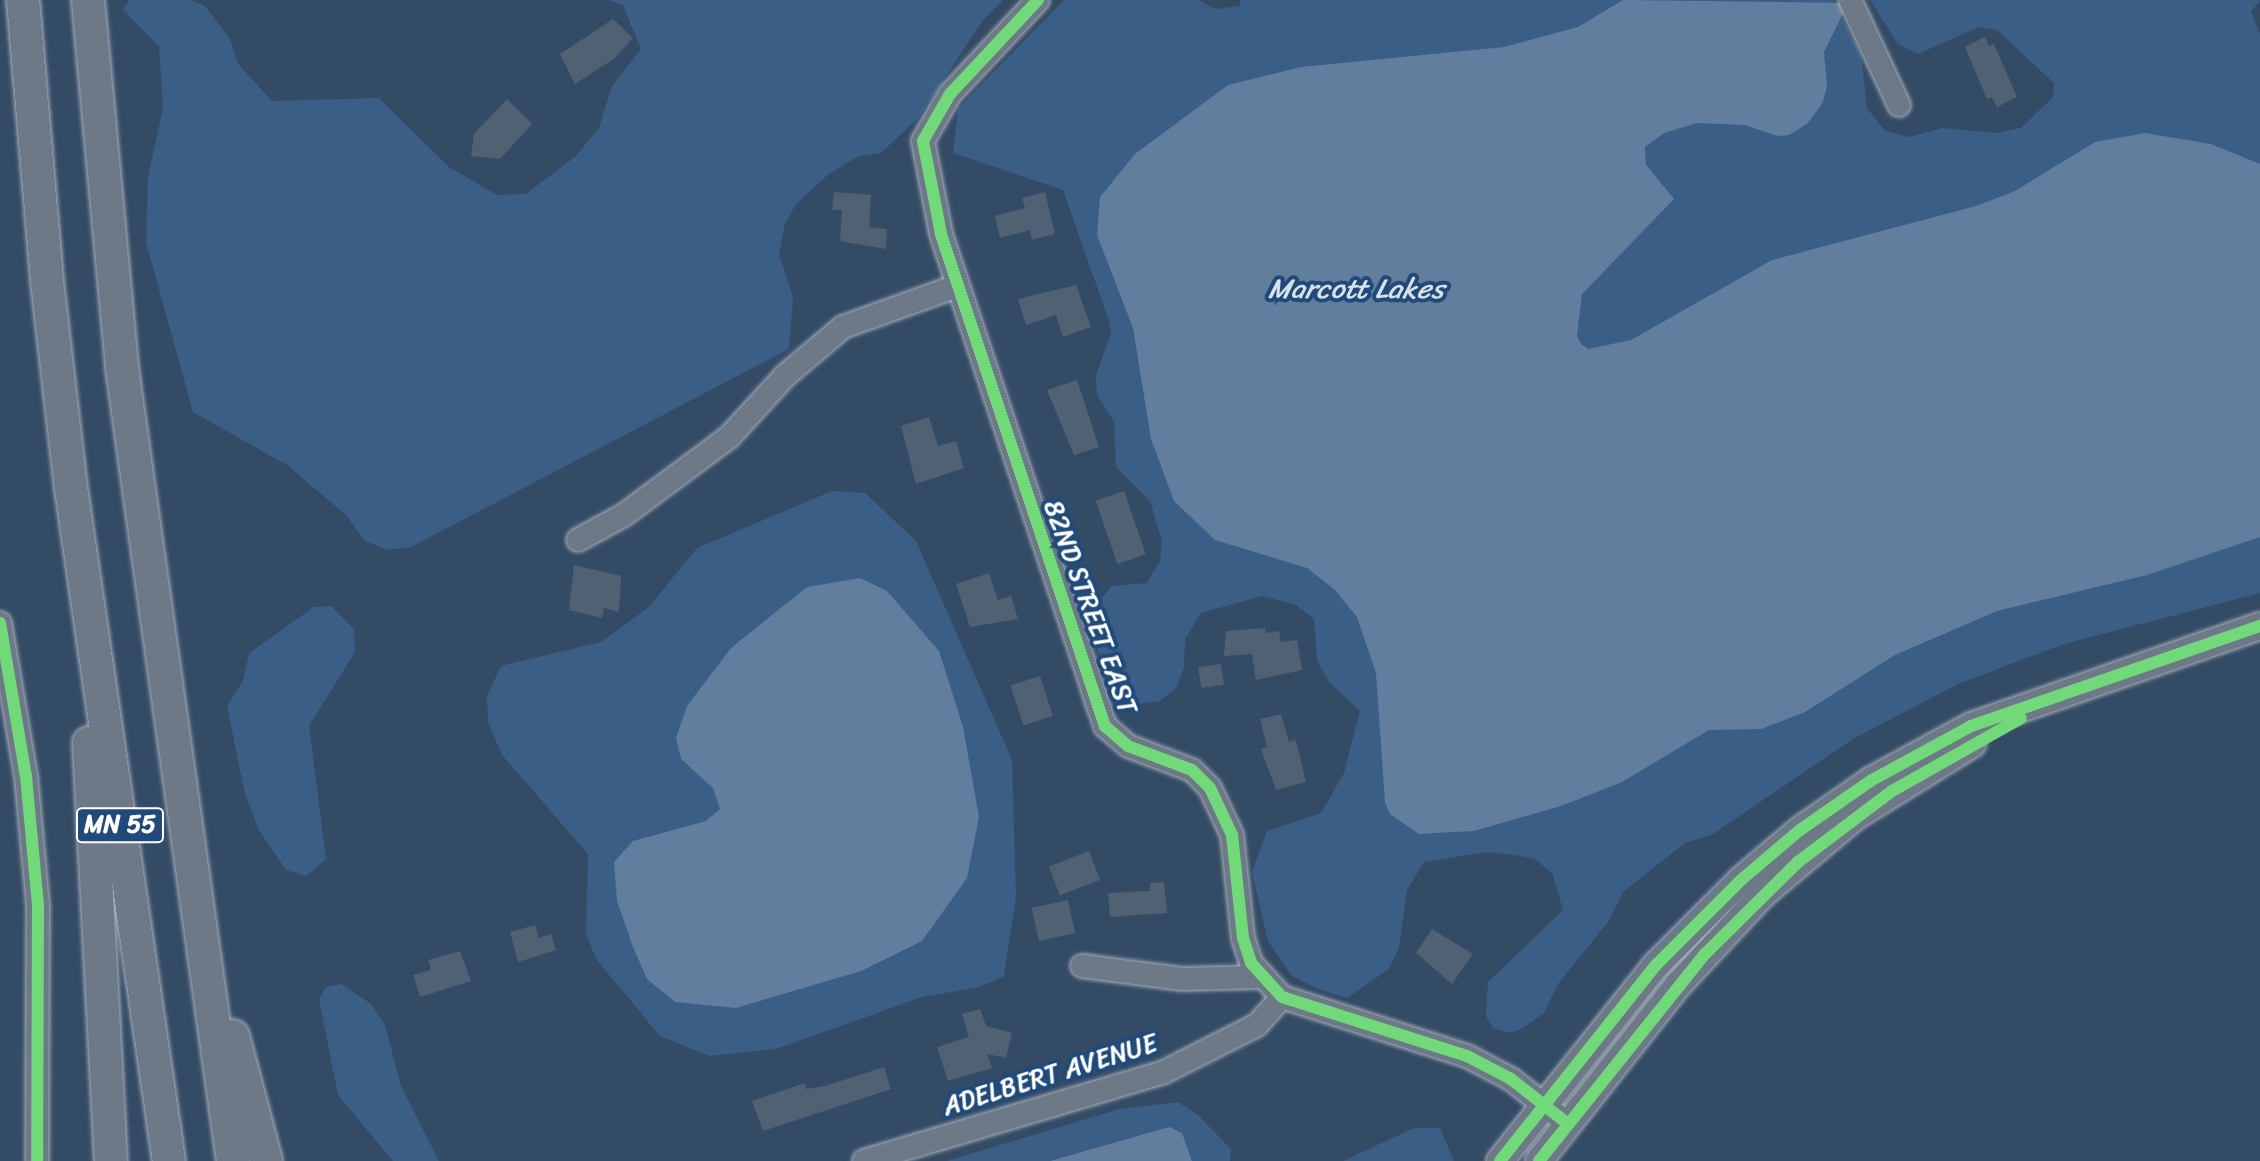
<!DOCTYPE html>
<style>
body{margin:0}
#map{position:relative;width:2260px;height:1161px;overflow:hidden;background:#344b65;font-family:Sriracha,sans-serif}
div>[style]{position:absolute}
.green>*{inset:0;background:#3b5e86}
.water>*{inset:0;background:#617e9e}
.building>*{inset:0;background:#506174;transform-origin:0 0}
.roads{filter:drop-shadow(0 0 2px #a4aeba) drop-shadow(0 0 2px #a4aeba)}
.minor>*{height:22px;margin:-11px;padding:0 11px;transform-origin:11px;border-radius:11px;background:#6d7986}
.major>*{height:26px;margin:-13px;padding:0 13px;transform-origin:13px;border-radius:13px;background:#6d7986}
.highway>*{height:32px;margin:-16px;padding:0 16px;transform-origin:16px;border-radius:16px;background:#6d7986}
.cycleway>*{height:12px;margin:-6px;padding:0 6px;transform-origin:6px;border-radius:6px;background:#71d979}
span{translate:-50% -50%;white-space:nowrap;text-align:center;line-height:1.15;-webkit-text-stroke:8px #1f4a7a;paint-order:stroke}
.shield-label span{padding:2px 6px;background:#1f4a7a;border:2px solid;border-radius:6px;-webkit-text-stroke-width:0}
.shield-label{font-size:24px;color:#fff;font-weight:700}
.street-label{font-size:26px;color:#fff}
.water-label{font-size:28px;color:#d8e0e8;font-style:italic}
</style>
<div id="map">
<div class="green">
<div style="clip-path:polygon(129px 0,191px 0,205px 6px,230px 39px,238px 64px,272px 101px,379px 98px,449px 167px,497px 195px,526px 194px,576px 156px,599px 128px,612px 86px,641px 49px,623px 5px,609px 0,1003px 0,983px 20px,918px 118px,881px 153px,859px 156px,830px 173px,796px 204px,785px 224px,779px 254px,793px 297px,789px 349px,411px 547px,388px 550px,365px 541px,346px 515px,287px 465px,193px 412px,146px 242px,148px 177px,163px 108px,159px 46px,123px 10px)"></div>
<div style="clip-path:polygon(1064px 0,1199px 0,1215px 9px,1240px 6px,1240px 0,1833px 0,1861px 55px,1867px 108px,1885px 131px,1910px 137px,1942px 128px,1996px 133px,2021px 128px,2053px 97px,2054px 83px,1997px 30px,1979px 27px,1918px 54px,1898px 44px,1870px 0,2260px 0,2251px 12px,2260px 34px,2260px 593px,2064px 644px,1958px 684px,1853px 739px,1713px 834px,1685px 843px,1624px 891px,1608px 922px,1558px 984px,1544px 1013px,1523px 1028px,1510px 1033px,1493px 1028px,1486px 1016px,1488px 982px,1563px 910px,1552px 873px,1535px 859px,1515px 855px,1487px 852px,1424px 862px,1407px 890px,1399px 947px,1389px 969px,1347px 998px,1321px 990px,1292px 976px,1268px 941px,1252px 872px,1267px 831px,1321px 813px,1344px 773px,1360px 711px,1329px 682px,1317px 660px,1314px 619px,1296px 605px,1262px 596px,1201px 613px,1185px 639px,1184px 668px,1176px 688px,1160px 701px,1137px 704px,1109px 683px,1091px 630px,1094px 606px,1112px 586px,1147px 583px,1160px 561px,1162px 541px,1150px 501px,1116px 467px,1114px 422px,1097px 395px,1096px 375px,1111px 334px,1109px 321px,1063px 190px,953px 153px,958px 109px)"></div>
<div style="clip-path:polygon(832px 491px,865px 493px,916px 541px,1012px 760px,1016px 896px,1004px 976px,980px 987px,922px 997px,776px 1049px,709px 1056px,660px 1036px,596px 959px,586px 933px,588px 854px,502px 755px,488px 722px,487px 696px,501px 666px,601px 642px,649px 607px,697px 548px)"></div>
<div style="clip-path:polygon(331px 606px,354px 629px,355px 652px,309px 726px,326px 859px,306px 876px,286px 870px,259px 830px,245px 794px,227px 706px,243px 681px,249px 653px,314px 607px)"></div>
<div style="clip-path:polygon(341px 984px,371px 1004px,385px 1025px,401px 1086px,439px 1161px,393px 1161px,338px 1095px,319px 999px,326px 987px)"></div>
<div style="clip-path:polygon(1178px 1102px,1198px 1115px,1231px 1149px,1230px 1161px,947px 1161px,1119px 1109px)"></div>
<div style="clip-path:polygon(1414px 1128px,1440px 1128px,1454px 1161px,1343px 1161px)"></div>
</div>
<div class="water">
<div style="clip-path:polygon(1623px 0,1848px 3px,1824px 52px,1827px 87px,1822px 104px,1807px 124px,1789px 135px,1777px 136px,1745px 125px,1697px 123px,1664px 133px,1645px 147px,1646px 165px,1674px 199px,1582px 294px,1577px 336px,1581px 344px,1588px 349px,1631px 340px,1772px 260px,1976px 206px,2015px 191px,2095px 142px,2145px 133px,2211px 144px,2260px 164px,2260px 537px,2147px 575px,1997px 611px,1895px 655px,1805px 712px,1761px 729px,1709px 730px,1622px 782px,1561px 806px,1474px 831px,1419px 834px,1390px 814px,1385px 803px,1376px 673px,1357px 617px,1335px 590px,1307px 568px,1215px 540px,1174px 501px,1151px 439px,1133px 328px,1097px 235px,1100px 197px,1135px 154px,1228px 85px,1301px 67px,1504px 47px,1578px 27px)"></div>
<div style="clip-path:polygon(860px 578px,887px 591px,939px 651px,963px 727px,979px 817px,967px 878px,922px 941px,861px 971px,736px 1008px,675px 1002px,647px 979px,633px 947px,617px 901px,614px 862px,633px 841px,706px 821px,720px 809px,713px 788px,681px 759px,676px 738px,687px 706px,731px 648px,807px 587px)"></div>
<div style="clip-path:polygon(1169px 1127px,1182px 1133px,1192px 1161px,1050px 1161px)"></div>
</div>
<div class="building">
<div style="clip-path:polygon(613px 19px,633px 38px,615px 58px,575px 84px,560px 54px)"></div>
<div style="clip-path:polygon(1985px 37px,1989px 46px,1994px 44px,2017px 97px,1997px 107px,1992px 97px,1987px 99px,1965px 47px)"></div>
<div style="clip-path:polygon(507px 99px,532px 124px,500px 159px,471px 156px,474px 134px)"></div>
<div style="clip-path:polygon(834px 192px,871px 195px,869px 227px,887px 229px,886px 249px,840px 241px,842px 210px,832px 210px)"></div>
<div style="clip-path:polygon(1045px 192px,1055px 234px,1032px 240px,1030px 230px,1000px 238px,995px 216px,1025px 208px,1022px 198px)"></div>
<div style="clip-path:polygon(1076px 285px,1091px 327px,1063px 337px,1056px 315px,1026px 325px,1018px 299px)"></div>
<div style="clip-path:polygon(1077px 380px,1099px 447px,1074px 455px,1047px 390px)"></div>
<div style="clip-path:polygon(929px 417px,938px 446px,956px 441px,964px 468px,916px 484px,901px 426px)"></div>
<div style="left:1124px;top:491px;width:67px;height:30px;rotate:71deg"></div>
<div style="clip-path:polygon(574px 565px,621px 576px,619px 612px,604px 608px,602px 618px,569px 610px)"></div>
<div style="clip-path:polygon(989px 573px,998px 600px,1011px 596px,1018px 619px,970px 627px,956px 584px)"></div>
<div style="clip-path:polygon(1265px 628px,1266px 633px,1279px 631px,1281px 642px,1297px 640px,1302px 670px,1256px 680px,1252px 654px,1224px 656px,1226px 631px)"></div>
<div style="left:1221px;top:664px;width:21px;height:23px;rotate:82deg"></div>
<div style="left:1040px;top:676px;width:42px;height:31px;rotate:72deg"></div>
<div style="clip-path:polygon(1281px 714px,1289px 742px,1296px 740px,1306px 782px,1276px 790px,1261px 749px,1267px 747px,1260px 719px)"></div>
<div style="left:1089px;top:851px;width:31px;height:43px;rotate:69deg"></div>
<div style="clip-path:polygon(1164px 882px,1167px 913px,1110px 917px,1108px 893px,1150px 891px,1150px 883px)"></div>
<div style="left:1068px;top:900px;width:34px;height:37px;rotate:78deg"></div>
<div style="clip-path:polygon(535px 925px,539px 938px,551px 934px,556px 950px,518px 962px,510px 932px)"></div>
<div style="clip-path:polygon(1432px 929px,1473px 954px,1452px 984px,1416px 953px)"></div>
<div style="clip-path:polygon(460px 951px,471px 981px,420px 997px,413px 975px,431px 970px,428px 960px)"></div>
<div style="clip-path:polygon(980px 1009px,986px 1026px,1012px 1033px,1006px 1058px,987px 1054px,992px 1068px,948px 1081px,937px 1047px,969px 1037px,962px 1014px)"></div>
<div style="clip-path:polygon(884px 1067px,891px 1089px,763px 1131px,752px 1101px,805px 1083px,806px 1089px,825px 1086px)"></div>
</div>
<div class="roads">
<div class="minor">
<div style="left:1038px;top:0;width:129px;rotate:133.1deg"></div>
<div style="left:950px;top:94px;width:54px;rotate:119.9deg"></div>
<div style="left:923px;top:141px;width:95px;rotate:79deg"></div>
<div style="left:941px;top:234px;width:519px;rotate:71.57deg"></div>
<div style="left:1105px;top:726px;width:30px;rotate:41deg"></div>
<div style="left:1128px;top:746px;width:68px;rotate:20.6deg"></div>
<div style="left:1192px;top:770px;width:25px;rotate:45deg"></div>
<div style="left:1210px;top:788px;width:52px;rotate:64.9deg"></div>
<div style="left:1232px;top:835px;width:104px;rotate:83.9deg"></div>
<div style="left:1243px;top:938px;width:26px;rotate:72deg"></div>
<div style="left:1251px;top:963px;width:46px;rotate:47.6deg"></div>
<div style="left:1282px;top:997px;width:194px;rotate:17.7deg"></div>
<div style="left:1467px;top:1056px;width:50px;rotate:27.6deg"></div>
<div style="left:1511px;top:1079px;width:73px;rotate:38.3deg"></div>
<div style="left:1850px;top:0;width:116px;rotate:65deg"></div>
<div style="left:578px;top:540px;width:52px;rotate:-28.5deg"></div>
<div style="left:624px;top:515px;width:131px;rotate:-36.6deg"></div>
<div style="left:729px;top:437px;width:84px;rotate:-47.4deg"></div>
<div style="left:786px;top:375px;width:75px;rotate:-40.1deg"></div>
<div style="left:843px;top:327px;width:121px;rotate:-19.8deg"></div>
<div style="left:0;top:623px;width:155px;rotate:80.4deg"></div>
<div style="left:26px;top:776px;width:130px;rotate:84.7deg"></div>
<div style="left:38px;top:905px;width:256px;rotate:90.2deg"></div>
<div style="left:1082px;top:966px;width:101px;rotate:7.4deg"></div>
<div style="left:1182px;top:979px;width:79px;rotate:-1.5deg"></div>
<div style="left:864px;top:1161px;width:313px;rotate:-16.5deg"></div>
<div style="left:1164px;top:1072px;width:104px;rotate:-26.8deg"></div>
<div style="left:1257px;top:1025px;width:38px;rotate:-48deg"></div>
</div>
<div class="major">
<div style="left:1500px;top:1161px;width:251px;rotate:-51.5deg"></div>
<div style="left:1656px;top:965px;width:120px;rotate:-45deg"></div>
<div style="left:1741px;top:880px;width:77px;rotate:-40.3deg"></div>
<div style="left:1800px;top:830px;width:88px;rotate:-34.8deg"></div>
<div style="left:1872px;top:780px;width:113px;rotate:-28.6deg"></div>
<div style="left:1971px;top:726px;width:306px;rotate:-19.1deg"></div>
<div style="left:1539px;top:1161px;width:224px;rotate:-51.7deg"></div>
<div style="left:1678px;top:985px;width:125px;rotate:-47deg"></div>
<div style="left:1763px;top:894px;width:121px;rotate:-40deg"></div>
<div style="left:1856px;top:816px;width:137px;rotate:-31.8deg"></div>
</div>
<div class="highway">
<div style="left:23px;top:0;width:282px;rotate:85.1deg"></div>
<div style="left:47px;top:281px;width:208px;rotate:83.4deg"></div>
<div style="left:71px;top:488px;width:680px;rotate:81.72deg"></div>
<div style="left:88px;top:0;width:370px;rotate:84.7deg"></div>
<div style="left:122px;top:368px;width:801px;rotate:82.03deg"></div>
<div style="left:89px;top:743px;width:419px;rotate:87deg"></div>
<div style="left:233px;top:1036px;width:129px;rotate:75.2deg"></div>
</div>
</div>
<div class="cycleway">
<div style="left:1038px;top:0;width:129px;rotate:133.1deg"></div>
<div style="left:950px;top:94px;width:54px;rotate:119.9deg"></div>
<div style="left:923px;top:141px;width:95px;rotate:79deg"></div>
<div style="left:941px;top:234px;width:519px;rotate:71.57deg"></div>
<div style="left:1105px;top:726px;width:30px;rotate:41deg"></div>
<div style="left:1128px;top:746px;width:68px;rotate:20.6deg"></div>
<div style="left:1192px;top:770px;width:25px;rotate:45deg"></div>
<div style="left:1210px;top:788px;width:52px;rotate:64.9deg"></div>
<div style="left:1232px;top:835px;width:104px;rotate:83.9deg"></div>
<div style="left:1243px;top:938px;width:26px;rotate:72deg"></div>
<div style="left:1251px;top:963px;width:46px;rotate:47.6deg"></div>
<div style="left:1282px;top:997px;width:194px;rotate:17.7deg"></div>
<div style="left:1467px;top:1056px;width:50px;rotate:27.6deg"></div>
<div style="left:1511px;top:1079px;width:73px;rotate:38.3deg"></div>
<div style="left:0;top:623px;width:155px;rotate:80.4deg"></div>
<div style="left:26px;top:776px;width:130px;rotate:84.7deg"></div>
<div style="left:38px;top:905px;width:256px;rotate:90.2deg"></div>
<div style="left:1500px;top:1161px;width:251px;rotate:-51.5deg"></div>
<div style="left:1656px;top:965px;width:120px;rotate:-45deg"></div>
<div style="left:1741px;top:880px;width:77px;rotate:-40.3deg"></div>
<div style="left:1800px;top:830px;width:88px;rotate:-34.8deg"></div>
<div style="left:1872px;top:780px;width:113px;rotate:-28.6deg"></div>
<div style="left:1971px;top:726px;width:306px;rotate:-19.1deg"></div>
<div style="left:1539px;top:1161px;width:265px;rotate:-51.3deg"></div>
<div style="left:1705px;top:954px;width:131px;rotate:-44.7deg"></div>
<div style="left:1798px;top:862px;width:118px;rotate:-37.1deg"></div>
<div style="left:1892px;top:791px;width:148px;rotate:-29.5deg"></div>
</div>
<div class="shield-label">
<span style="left:120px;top:825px">MN 55</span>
</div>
<div class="street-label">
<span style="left:1090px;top:607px;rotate:70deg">82ND STREET EAST</span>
<span style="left:1050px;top:1075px;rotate:-17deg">ADELBERT AVENUE</span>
</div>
<div class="water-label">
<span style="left:1356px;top:289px">Marcott Lakes</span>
</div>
</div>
